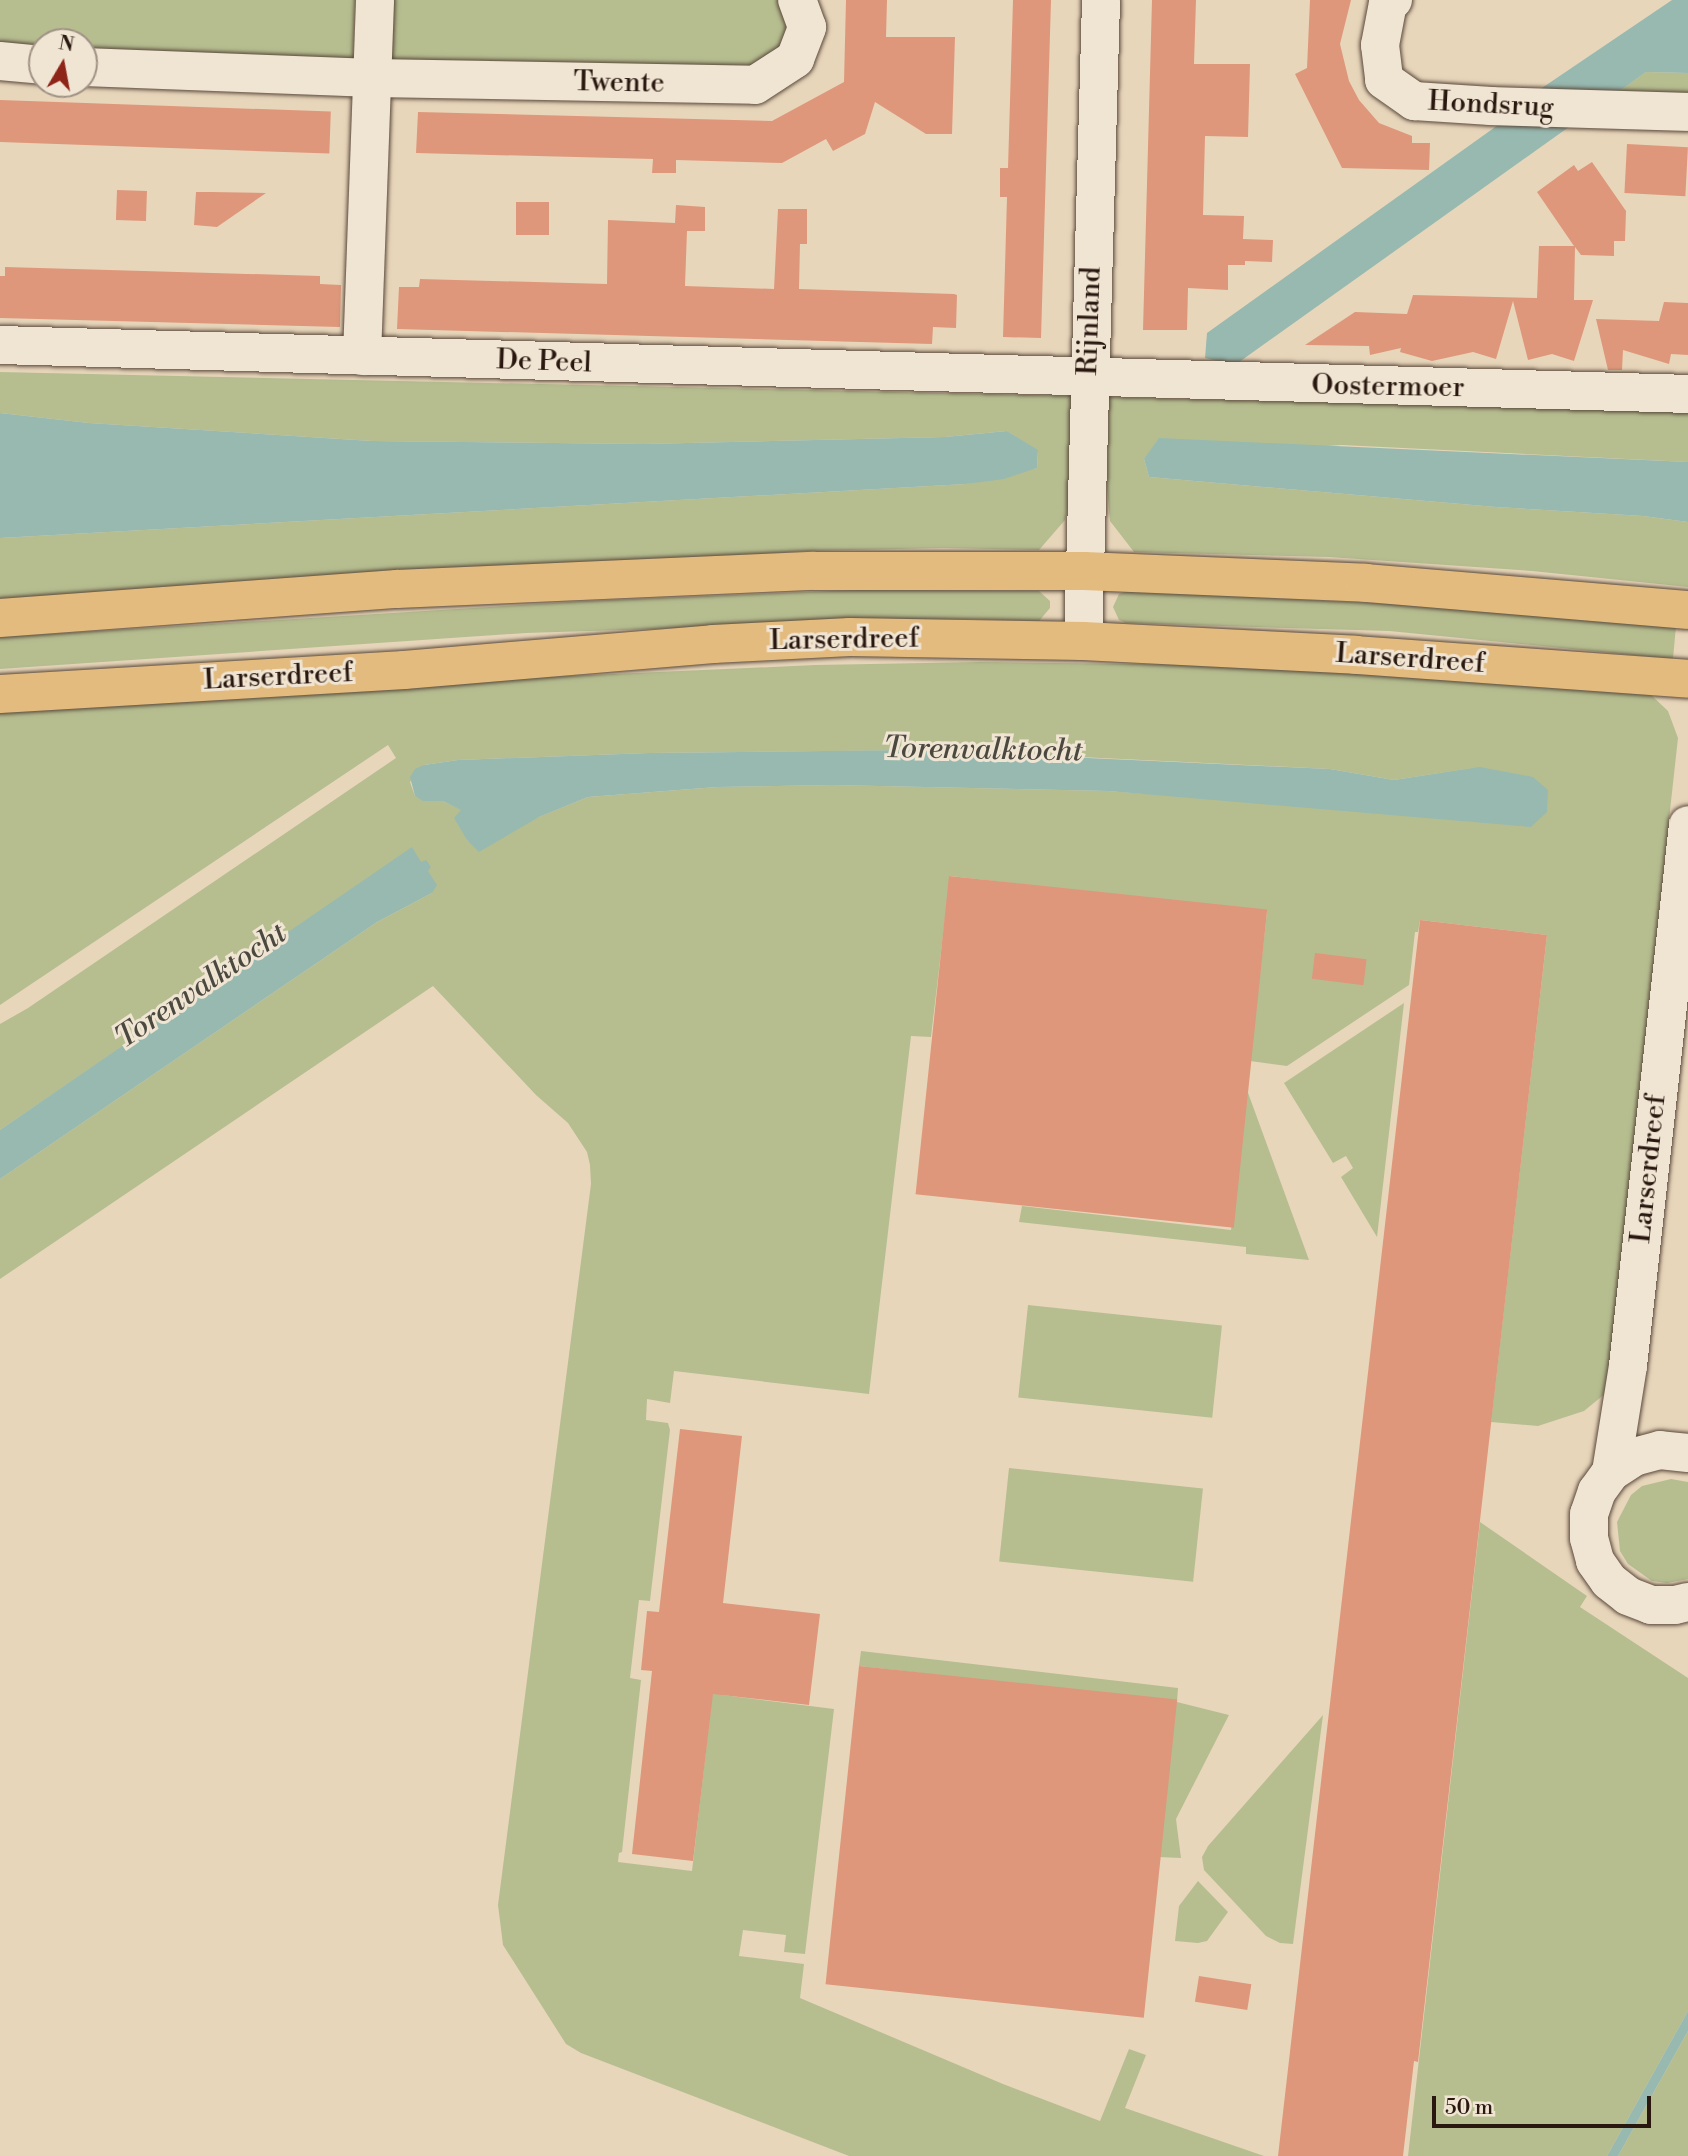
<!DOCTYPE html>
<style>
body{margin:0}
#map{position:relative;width:1688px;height:2156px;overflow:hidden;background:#e8d6bb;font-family:"Libre Bodoni",serif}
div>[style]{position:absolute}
.green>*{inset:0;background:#b6be90;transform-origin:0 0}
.water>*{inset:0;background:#97b9b0}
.building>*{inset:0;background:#de977b;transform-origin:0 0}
.roads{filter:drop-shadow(0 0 2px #59483a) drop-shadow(0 0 2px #59483a)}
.minor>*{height:38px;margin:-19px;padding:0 19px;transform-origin:19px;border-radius:19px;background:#f0e4d3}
.major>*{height:38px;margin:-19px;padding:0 19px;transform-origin:19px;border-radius:19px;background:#e4bb7e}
span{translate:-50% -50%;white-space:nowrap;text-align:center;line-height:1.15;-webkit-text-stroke:6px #f0e4d3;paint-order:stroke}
.street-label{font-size:28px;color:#29180f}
.water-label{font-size:30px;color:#4a483f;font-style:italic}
.north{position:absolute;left:28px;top:28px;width:70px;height:70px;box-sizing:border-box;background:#f0e4d3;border:2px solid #a09285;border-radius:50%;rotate:10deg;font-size:19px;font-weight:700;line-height:28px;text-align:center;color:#29180f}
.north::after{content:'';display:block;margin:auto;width:24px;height:32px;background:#8f2418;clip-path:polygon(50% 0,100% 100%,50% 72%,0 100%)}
.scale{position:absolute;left:1432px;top:2096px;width:219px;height:32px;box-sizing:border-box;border:4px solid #29180f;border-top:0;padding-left:9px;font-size:21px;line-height:24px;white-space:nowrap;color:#29180f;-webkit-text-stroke:5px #f0e4d3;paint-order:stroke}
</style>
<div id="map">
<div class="green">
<div style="clip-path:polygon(0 0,355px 0,353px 64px,84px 56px,84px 42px,42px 42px,42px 54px,0 53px)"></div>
<div style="clip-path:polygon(389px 0,778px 0,786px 25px,786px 36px,783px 44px,763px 69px,387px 65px)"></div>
<div style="clip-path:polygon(1646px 72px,1688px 73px,1688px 95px,1616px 93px)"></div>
<div style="clip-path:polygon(0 372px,1076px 396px,1074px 486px,1065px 520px,1039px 550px,943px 548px,805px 551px,0 607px,0 538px,966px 484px,1037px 468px,1038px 451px,1007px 431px,945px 437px,644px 444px,372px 441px,89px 423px,0 413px)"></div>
<div style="clip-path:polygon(1109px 397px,1688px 412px,1688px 462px,1341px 445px,1144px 459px,1149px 477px,1496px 507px,1643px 516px,1688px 522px,1688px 587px,1532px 571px,1329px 557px,1134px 552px,1110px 521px,1107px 487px)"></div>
<div style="clip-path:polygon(857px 590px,1039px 591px,1050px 601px,1050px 608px,1039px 621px,970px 619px,526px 633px,0 669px,0 637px,587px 601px)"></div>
<div style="clip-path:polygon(1128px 591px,1535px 611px,1676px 626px,1673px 659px,1389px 631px,1126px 623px,1119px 620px,1113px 607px,1119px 594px)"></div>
<div style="clip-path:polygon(evenodd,980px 662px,1375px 667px,1649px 693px,1668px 711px,1678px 738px,1606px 1393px,1584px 1411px,1538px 1426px,1491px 1422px,1547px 935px,1420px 920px,1418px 932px,1415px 932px,1409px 985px,1287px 1066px,1250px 1061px,1267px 912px,950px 876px,931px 1037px,911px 1036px,869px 1394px,674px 1371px,670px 1403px,647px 1399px,646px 1420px,668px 1423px,670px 1430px,650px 1601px,639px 1600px,630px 1678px,641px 1680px,622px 1852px,619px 1853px,618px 1862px,692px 1871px,711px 1706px,706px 1678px,723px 1695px,834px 1709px,805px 1954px,784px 1952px,786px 1935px,743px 1930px,739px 1956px,804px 1964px,800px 1998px,1003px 2084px,1100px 2121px,1129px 2049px,1146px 2055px,1125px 2108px,1264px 2156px,849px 2156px,581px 2053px,566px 2044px,503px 1945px,498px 1905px,591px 1184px,590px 1165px,587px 1152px,568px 1123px,536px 1095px,433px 986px,0 1279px,0 1179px,377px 922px,432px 893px,342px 897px,0 1130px,0 1024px,28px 1008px,396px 758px,388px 745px,0 1005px,0 707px,391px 684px,815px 665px,980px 662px,934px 750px,1330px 769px,1394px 780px,1480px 767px,1258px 802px,1108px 791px,832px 785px,717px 787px,588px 797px,472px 844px,467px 840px,462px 810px,443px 801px,415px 796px,410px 782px,424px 765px,458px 760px,649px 753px,934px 750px)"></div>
<div style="clip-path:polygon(1404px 1003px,1377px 1237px,1341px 1177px,1353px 1168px,1346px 1156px,1333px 1163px,1284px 1083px)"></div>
<div style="clip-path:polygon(1247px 1090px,1309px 1260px,1246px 1254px,1246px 1247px,1019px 1222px,1022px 1206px,1231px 1230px)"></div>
<div style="left:1028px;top:1305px;width:195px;height:93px;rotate:6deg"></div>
<div style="left:1009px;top:1468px;width:195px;height:94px;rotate:6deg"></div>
<div style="clip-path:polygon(1671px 1479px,1688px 1482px,1688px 1579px,1667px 1583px,1652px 1581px,1628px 1564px,1620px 1551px,1617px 1522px,1631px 1495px,1642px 1486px)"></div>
<div style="clip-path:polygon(1480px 1522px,1587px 1596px,1580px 1607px,1688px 1678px,1688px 2011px,1607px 2156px,1408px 2156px)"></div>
<div style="clip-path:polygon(861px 1651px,1178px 1688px,1177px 1702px,1229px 1715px,1176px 1819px,1181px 1858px,1159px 1857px,1176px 1702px,859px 1666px)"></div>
<div style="clip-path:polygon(1323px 1715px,1293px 1944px,1280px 1943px,1266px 1936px,1204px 1870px,1202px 1857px,1208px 1846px)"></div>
<div style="clip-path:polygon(1198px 1881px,1228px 1912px,1207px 1941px,1198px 1943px,1175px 1941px,1179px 1906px)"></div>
<div style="clip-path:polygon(1688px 2031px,1688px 2156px,1618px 2156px)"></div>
</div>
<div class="water">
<div style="clip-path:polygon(1672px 0,1688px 0,1688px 73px,1646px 72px,1235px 365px,1205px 358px,1207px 333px,1505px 120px,1536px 92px)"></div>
<div style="clip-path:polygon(0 413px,89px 423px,372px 441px,644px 444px,945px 437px,1007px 431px,1038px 450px,1037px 468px,1004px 479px,966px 484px,0 538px)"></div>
<div style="clip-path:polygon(1159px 438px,1688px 462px,1688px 522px,1643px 516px,1496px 507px,1149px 477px,1144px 459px)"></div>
<div style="clip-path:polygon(909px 750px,1330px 769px,1394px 780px,1480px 767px,1533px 777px,1548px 790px,1547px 812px,1531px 827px,1108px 791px,832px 785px,717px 787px,588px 797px,539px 817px,479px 852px,467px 840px,454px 818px,461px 810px,443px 801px,423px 801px,415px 796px,410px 777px,415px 769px,424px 765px,458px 760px,649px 753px)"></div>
<div style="clip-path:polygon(412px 847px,421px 862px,426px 860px,431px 867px,428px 871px,437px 885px,432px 893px,377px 922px,0 1179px,0 1130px)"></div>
<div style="clip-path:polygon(1688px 2011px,1688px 2031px,1618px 2156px,1607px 2156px)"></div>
</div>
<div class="building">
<div style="clip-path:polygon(846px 0,887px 0,886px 37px,955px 37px,952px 134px,926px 134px,875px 102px,865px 134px,833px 151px,826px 139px,782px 163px,676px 160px,676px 173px,652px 173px,653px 159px,416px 153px,418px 112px,772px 121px,844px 82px)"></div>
<div style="clip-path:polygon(1013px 0,1051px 0,1041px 338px,1003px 337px,1007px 197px,1000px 197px,1000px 168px,1008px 168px)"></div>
<div style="clip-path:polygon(1152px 0,1196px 0,1194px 64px,1250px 64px,1248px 137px,1205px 136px,1203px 215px,1244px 216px,1243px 239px,1273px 240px,1272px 262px,1245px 261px,1245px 265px,1228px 265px,1228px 290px,1188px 288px,1187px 330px,1143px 330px)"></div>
<div style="clip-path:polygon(1310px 0,1351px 0,1340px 44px,1349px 81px,1359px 100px,1379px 123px,1412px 136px,1412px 143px,1430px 143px,1429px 170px,1342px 168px,1295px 74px,1307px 68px)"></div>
<div style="left:0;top:100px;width:331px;height:42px;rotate:2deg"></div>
<div style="left:1627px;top:144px;width:61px;height:49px;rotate:3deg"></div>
<div style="clip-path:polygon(1592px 162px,1626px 211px,1625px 241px,1614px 241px,1614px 256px,1581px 255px,1575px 247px,1574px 300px,1593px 300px,1574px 361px,1552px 354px,1528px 360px,1513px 301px,1496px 359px,1473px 352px,1432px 361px,1400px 352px,1401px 348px,1370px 355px,1369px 346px,1305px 345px,1355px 312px,1407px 314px,1413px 295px,1537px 298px,1539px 246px,1574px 246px,1537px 192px,1574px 165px,1578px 171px)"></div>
<div style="left:117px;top:190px;width:30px;height:30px;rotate:2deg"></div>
<div style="clip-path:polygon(196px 192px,211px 192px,266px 193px,217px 227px,194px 225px)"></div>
<div style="left:516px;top:202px;width:33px;height:33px"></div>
<div style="clip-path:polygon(676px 205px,705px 207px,705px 231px,687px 231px,685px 286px,774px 289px,778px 209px,807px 209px,807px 244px,800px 244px,799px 289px,954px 294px,957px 295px,956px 328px,933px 327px,932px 344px,397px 329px,399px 287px,419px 287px,420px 279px,607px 284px,608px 220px,675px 223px)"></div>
<div style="clip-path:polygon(5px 267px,320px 276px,320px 284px,341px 285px,340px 327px,0 318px,0 276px,5px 276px)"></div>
<div style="clip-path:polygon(1664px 302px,1688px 303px,1688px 355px,1671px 354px,1669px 364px,1623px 350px,1622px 370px,1608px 370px,1596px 319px,1659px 321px)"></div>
<div style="left:949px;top:876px;width:320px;height:320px;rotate:6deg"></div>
<div style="clip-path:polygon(1420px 920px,1547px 935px,1418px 2062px,1414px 2061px,1403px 2156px,1278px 2156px)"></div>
<div style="left:1315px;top:953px;width:52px;height:26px;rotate:7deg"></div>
<div style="clip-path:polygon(680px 1429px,742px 1436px,723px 1603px,820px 1614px,809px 1705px,713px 1694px,693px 1861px,632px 1854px,652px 1671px,641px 1670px,647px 1611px,659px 1612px)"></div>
<div style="left:859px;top:1666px;width:320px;height:320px;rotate:6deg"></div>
<div style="left:1199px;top:1976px;width:53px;height:26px;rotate:9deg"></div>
</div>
<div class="roads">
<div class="minor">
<div style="left:1393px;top:0;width:6px;rotate:149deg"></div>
<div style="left:1388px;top:3px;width:43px;rotate:100.8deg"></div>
<div style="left:1380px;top:45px;width:35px;rotate:83deg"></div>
<div style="left:1384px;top:80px;width:37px;rotate:35deg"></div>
<div style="left:1414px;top:101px;width:77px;rotate:3.7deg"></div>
<div style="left:1491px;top:106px;width:197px;rotate:1.7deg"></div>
<div style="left:0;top:61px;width:42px;rotate:5.4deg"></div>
<div style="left:84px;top:67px;width:289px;rotate:2.2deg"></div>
<div style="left:373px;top:78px;width:382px;rotate:1deg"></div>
<div style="left:755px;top:85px;width:48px;rotate:-33deg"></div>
<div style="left:795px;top:59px;width:34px;rotate:-69deg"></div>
<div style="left:807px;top:27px;width:29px;rotate:-110deg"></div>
<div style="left:0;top:345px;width:1689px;rotate:1.66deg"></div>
<div style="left:362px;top:356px;width:356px;rotate:-87.9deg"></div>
<div style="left:1083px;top:641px;width:641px;rotate:-88.39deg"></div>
<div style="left:1688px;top:1453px;width:28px;rotate:-174deg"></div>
<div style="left:1660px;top:1450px;width:27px;rotate:165deg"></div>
<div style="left:1634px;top:1457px;width:27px;rotate:147deg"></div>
<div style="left:1611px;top:1472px;width:24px;rotate:126deg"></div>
<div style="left:1597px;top:1491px;width:24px;rotate:109deg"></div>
<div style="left:1589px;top:1514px;width:24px;rotate:90deg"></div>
<div style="left:1589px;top:1538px;width:24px;rotate:75deg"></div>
<div style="left:1595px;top:1561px;width:24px;rotate:55deg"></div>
<div style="left:1609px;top:1581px;width:24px;rotate:38deg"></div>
<div style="left:1628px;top:1596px;width:25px;rotate:21deg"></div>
<div style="left:1651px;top:1605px;width:24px"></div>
<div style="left:1675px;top:1605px;width:13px;rotate:-13deg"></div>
<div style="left:1611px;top:1472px;width:107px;rotate:-80.9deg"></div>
<div style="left:1628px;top:1366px;width:544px;rotate:-83.67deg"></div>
</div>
<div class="major">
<div style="left:0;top:618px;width:398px;rotate:-4.2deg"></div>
<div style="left:397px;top:589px;width:417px;rotate:-2.5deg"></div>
<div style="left:814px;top:571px;width:270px"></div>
<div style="left:1084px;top:571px;width:282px;rotate:2.4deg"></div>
<div style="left:1366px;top:583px;width:323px;rotate:4.8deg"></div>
<div style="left:0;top:694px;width:405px;rotate:-3.4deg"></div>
<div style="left:404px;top:670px;width:310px;rotate:-4.8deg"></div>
<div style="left:713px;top:644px;width:137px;rotate:-2.9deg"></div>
<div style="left:850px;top:637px;width:233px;rotate:1deg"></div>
<div style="left:1083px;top:641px;width:273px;rotate:2.9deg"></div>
<div style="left:1356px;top:655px;width:333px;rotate:4.1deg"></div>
</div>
</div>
<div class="street-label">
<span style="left:619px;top:83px;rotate:1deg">Twente</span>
<span style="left:1491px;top:105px;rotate:3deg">Hondsrug</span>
<span style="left:1090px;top:321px;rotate:-88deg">Rijnland</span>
<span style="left:544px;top:362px;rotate:2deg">De Peel</span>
<span style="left:1388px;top:387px;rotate:1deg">Oostermoer</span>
<span style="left:844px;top:640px;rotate:-1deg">Larserdreef</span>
<span style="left:1410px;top:659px;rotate:4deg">Larserdreef</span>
<span style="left:278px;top:677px;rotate:-3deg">Larserdreef</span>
<span style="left:1649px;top:1169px;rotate:-84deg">Larserdreef</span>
</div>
<div class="water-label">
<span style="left:983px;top:750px;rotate:1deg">Torenvalktocht</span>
<span style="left:201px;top:986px;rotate:-34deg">Torenvalktocht</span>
</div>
<div class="north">N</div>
<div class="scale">50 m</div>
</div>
